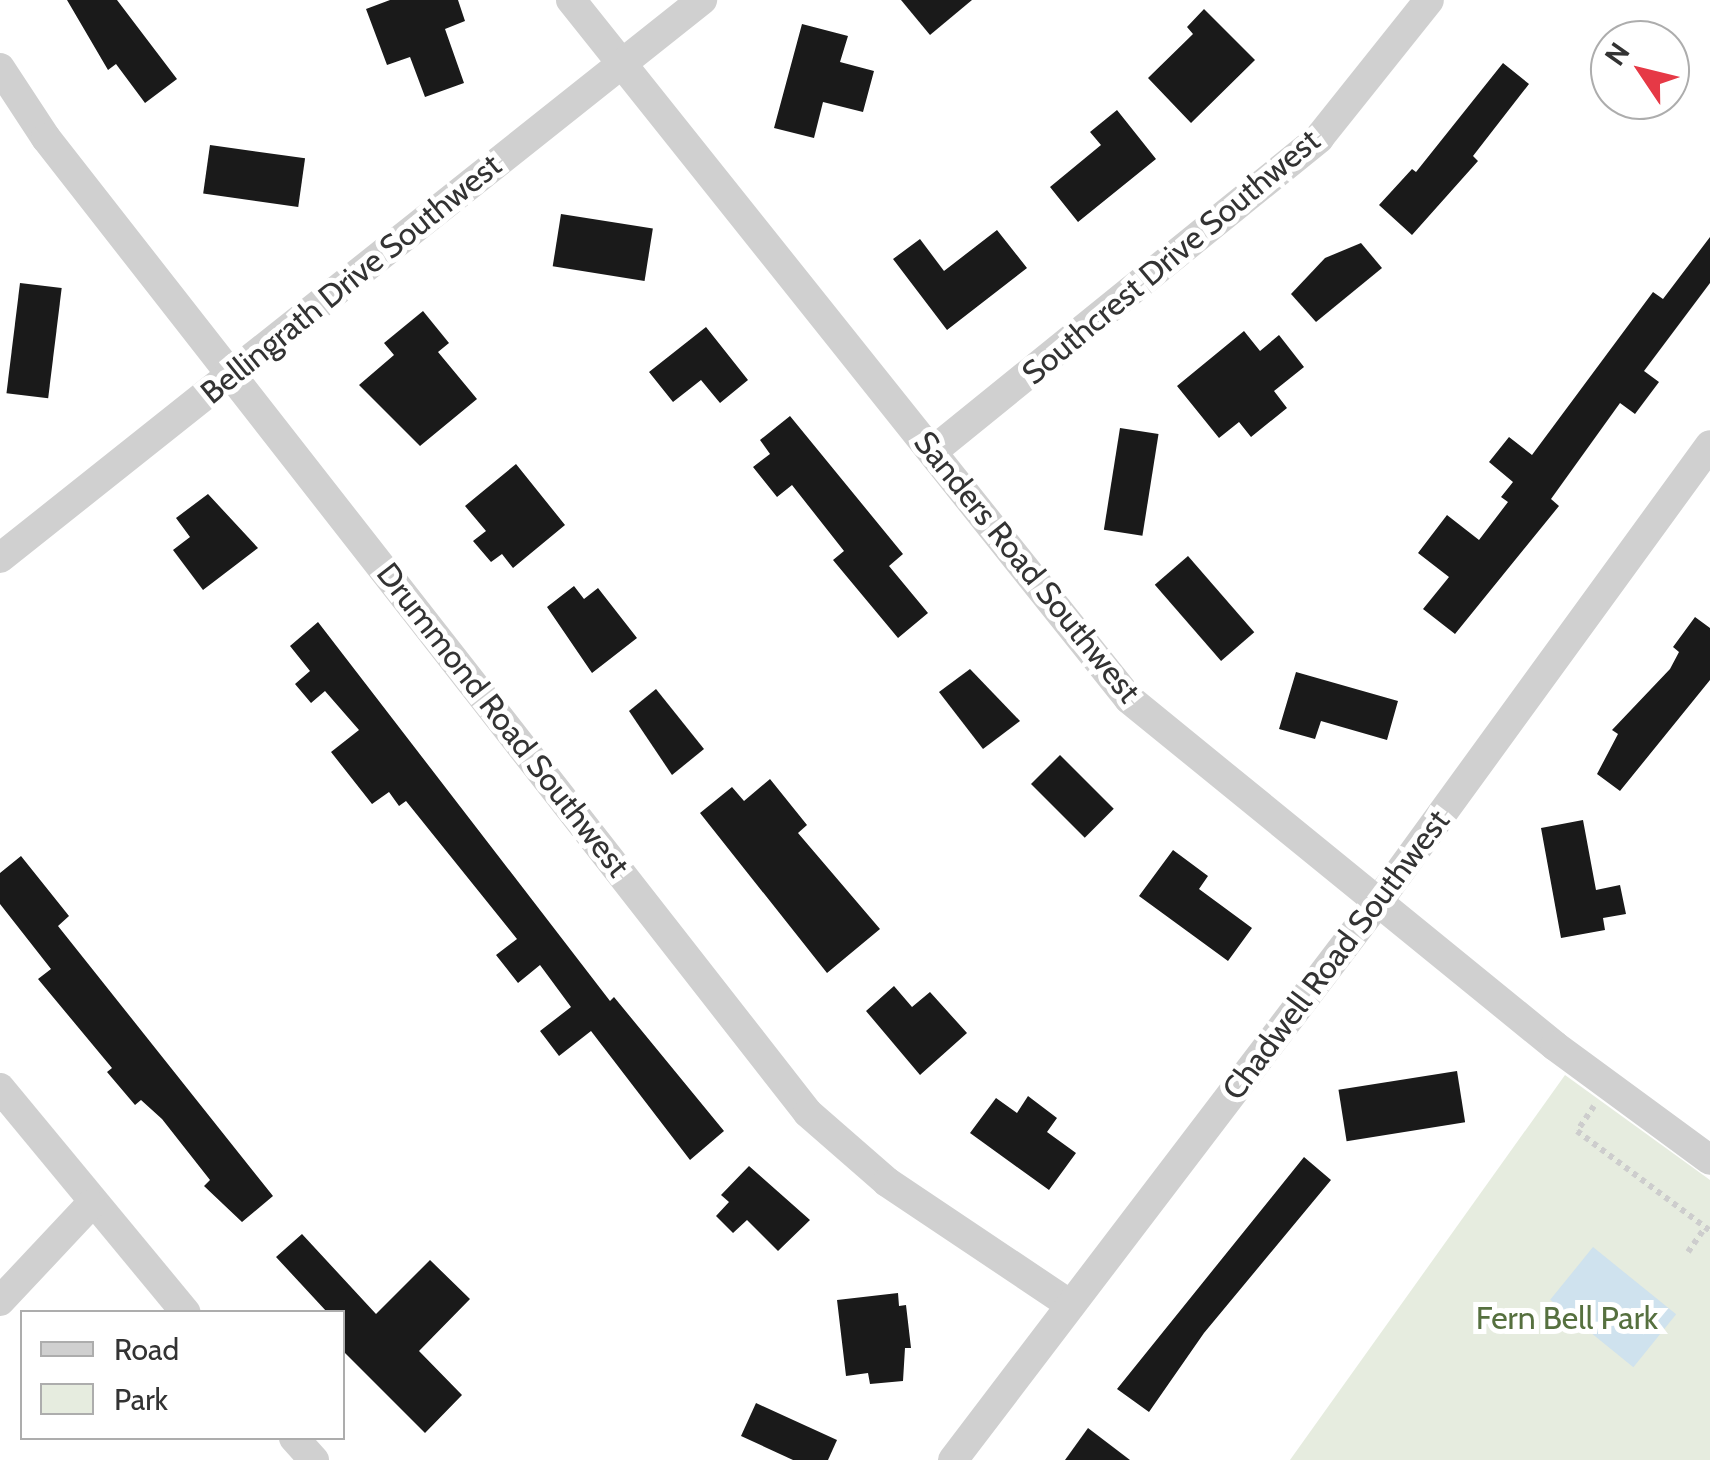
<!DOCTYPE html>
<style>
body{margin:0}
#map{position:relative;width:1710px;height:1460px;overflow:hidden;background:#fff;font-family:Cabin,sans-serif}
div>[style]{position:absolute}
.green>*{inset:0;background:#e6ecdf}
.water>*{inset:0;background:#cfe2ee;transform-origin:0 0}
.building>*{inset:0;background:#1a1a1a;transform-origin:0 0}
.path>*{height:6px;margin-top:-3px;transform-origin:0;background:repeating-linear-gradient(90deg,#cdcdcd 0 5px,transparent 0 10px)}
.minor>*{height:30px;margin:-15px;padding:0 15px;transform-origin:15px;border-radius:15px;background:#d0d0d0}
span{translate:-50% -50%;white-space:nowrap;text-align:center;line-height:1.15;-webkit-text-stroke:10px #fff;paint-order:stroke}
.street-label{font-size:32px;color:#333}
.park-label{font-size:32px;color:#56703f}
.legend{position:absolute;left:20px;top:1310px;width:325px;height:130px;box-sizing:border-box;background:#fff;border:2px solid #adadad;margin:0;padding:12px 18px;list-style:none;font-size:30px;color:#333}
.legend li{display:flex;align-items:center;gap:20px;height:50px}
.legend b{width:50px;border:2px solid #adadad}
.north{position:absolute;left:1590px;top:20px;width:100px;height:100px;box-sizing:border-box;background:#fff;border:2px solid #adadad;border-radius:50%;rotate:305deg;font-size:28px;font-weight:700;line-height:40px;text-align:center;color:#333}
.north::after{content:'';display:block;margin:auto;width:35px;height:45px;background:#e63946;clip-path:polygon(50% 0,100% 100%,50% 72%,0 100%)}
</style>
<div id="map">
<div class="green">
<div style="clip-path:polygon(1565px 1075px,1710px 1180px,1710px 1460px,1290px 1460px)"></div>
</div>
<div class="water">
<div style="left:1593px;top:1247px;width:107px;height:68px;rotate:39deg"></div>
</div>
<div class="building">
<div style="clip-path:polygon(67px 0,117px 0,177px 79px,145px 103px,116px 64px,108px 70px)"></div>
<div style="clip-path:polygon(390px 0,458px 0,465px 21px,445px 29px,464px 83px,425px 97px,410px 57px,387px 65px,366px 9px)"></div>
<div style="clip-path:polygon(901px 0,972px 0,930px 35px)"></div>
<div style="clip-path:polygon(1204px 9px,1255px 60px,1191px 123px,1148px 78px,1193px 34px,1187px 27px)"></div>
<div style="clip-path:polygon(802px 24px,848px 36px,840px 62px,874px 71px,863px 112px,823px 102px,814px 138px,774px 128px)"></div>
<div style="clip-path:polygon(1503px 63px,1529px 84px,1473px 156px,1478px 161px,1412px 235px,1379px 205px,1412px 169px,1416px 172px)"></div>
<div style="clip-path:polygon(1117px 110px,1156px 159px,1078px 222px,1050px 187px,1101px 145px,1090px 132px)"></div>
<div style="left:210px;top:145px;width:96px;height:49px;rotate:8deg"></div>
<div style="left:561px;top:214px;width:93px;height:53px;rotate:9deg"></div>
<div style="clip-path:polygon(997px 230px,1027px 268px,947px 330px,893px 259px,920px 239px,944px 271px)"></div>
<div style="clip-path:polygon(1710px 237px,1710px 283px,1644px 371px,1659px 382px,1635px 414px,1620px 403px,1551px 499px,1559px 506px,1455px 634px,1423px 609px,1449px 577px,1418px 553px,1447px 515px,1479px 540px,1508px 502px,1501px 497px,1513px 482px,1489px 462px,1509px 437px,1532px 455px,1653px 292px,1663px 299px)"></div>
<div style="clip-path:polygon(1361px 243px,1382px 268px,1316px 322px,1291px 294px,1325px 258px)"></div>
<div style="left:20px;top:283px;width:42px;height:111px;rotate:7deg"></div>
<div style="clip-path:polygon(423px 311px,449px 343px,438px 352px,477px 399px,420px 446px,359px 385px,394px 355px,384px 343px)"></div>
<div style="clip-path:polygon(706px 327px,748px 380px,720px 403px,701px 380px,673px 402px,649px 372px)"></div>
<div style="clip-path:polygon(1244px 331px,1260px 351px,1279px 335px,1304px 367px,1274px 391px,1287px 408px,1251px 437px,1239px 422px,1219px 438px,1177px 386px)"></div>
<div style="clip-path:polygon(790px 416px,903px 554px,889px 566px,928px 613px,898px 638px,833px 560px,844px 551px,792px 485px,777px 497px,753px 467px,770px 454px,760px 440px)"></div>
<div style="left:1120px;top:428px;width:39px;height:103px;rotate:9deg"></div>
<div style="clip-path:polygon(516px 464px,565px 525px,513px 568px,502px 554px,491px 562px,473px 541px,486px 531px,465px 506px)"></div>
<div style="clip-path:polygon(208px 494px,258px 548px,203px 590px,173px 550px,190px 537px,176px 518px)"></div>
<div style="left:1188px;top:556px;width:101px;height:44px;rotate:49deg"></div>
<div style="clip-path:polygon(574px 586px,584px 599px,598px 588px,637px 638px,592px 673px,547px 607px)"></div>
<div style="clip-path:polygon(1695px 617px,1710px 628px,1710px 680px,1620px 791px,1597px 774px,1618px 734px,1612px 730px,1670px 669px,1679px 652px,1673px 647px)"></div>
<div style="clip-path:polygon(318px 622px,610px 1001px,614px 997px,724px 1131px,690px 1160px,591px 1031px,559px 1056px,540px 1031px,571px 1007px,540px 965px,518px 983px,496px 955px,517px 939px,406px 801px,399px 806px,389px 792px,372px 804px,331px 752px,359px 730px,325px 691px,311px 703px,295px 684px,310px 671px,290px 646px)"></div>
<div style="clip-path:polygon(970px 669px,1020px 721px,983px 749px,939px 692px)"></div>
<div style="clip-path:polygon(1296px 672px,1398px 701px,1387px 740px,1321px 721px,1315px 739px,1279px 729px)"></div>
<div style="clip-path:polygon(656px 689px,704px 749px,672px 775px,629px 711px)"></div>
<div style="left:1060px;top:755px;width:76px;height:41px;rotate:45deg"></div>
<div style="clip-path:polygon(770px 779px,807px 825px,798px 833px,880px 929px,827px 973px,700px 813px,732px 787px,744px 801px)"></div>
<div style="clip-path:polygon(1583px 820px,1596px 890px,1620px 885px,1626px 914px,1603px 918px,1605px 930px,1561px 938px,1541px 828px)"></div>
<div style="clip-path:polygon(1173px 850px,1208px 876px,1199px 889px,1252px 928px,1228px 961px,1139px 896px)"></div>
<div style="clip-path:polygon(21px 856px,69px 916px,58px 926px,273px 1196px,242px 1222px,204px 1186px,210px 1180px,162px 1119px,141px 1100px,135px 1105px,107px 1072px,112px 1068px,38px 979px,51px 969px,0 904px,0 873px)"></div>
<div style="clip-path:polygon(894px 986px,912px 1007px,930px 992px,967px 1033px,920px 1075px,866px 1011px)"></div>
<div style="left:1457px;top:1071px;width:52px;height:120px;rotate:81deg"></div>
<div style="clip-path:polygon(1028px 1096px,1057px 1118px,1047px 1132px,1076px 1153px,1049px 1190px,970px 1133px,996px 1098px,1017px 1113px)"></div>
<div style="clip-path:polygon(1304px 1157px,1331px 1180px,1204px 1333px,1149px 1412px,1117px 1389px)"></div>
<div style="clip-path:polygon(749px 1166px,810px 1220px,778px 1251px,747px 1220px,733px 1233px,716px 1216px,729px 1202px,721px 1195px)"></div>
<div style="clip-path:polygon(302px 1234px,376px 1314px,430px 1260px,470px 1299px,419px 1351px,462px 1395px,425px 1433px,343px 1351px,342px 1312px,327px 1312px,276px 1257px)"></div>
<div style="clip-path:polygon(898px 1293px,899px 1306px,906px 1305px,911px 1348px,905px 1348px,903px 1381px,870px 1384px,868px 1373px,846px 1376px,837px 1300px)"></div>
<div style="clip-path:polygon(756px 1403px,837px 1440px,828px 1460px,793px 1460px,741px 1436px)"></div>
<div style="clip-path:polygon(1088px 1428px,1130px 1460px,1065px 1460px)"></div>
</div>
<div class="path">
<div style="left:1594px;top:1106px;width:30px;rotate:124deg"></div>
<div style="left:1577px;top:1131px;width:166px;rotate:36.9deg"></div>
<div style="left:1688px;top:1252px;width:29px;rotate:-55deg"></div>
</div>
<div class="minor">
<div style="left:571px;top:0;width:894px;rotate:51.4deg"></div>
<div style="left:1129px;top:699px;width:549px;rotate:39.16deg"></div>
<div style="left:1555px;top:1046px;width:192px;rotate:36.3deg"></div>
<div style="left:0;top:68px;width:84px;rotate:56.7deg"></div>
<div style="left:46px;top:138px;width:1237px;rotate:51.99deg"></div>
<div style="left:808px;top:1113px;width:105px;rotate:41.1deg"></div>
<div style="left:887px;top:1182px;width:221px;rotate:33.8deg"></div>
<div style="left:933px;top:451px;width:497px;rotate:-39deg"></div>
<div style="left:1319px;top:138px;width:176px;rotate:-51.4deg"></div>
<div style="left:0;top:558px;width:897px;rotate:-38.48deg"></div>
<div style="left:0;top:1088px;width:291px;rotate:50.4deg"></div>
<div style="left:0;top:1301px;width:132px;rotate:-46.8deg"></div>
<div style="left:294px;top:1438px;width:30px;rotate:48deg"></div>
<div style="left:953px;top:1460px;width:700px;rotate:-52.72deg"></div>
<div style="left:1377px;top:903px;width:566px;rotate:-53.98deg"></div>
</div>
<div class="street-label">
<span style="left:1171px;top:257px;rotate:-40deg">Southcrest Drive Southwest</span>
<span style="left:351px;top:279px;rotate:-39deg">Bellingrath Drive Southwest</span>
<span style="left:1027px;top:567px;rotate:51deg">Sanders Road Southwest</span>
<span style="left:503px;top:720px;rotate:52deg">Drummond Road Southwest</span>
<span style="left:1336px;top:955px;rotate:-53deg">Chadwell Road Southwest</span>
</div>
<div class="park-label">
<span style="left:1567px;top:1318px">Fern Bell Park</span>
</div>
<ul class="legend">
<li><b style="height:12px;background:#d0d0d0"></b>Road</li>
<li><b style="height:28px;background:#e6ecdf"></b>Park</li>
</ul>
<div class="north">N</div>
</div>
